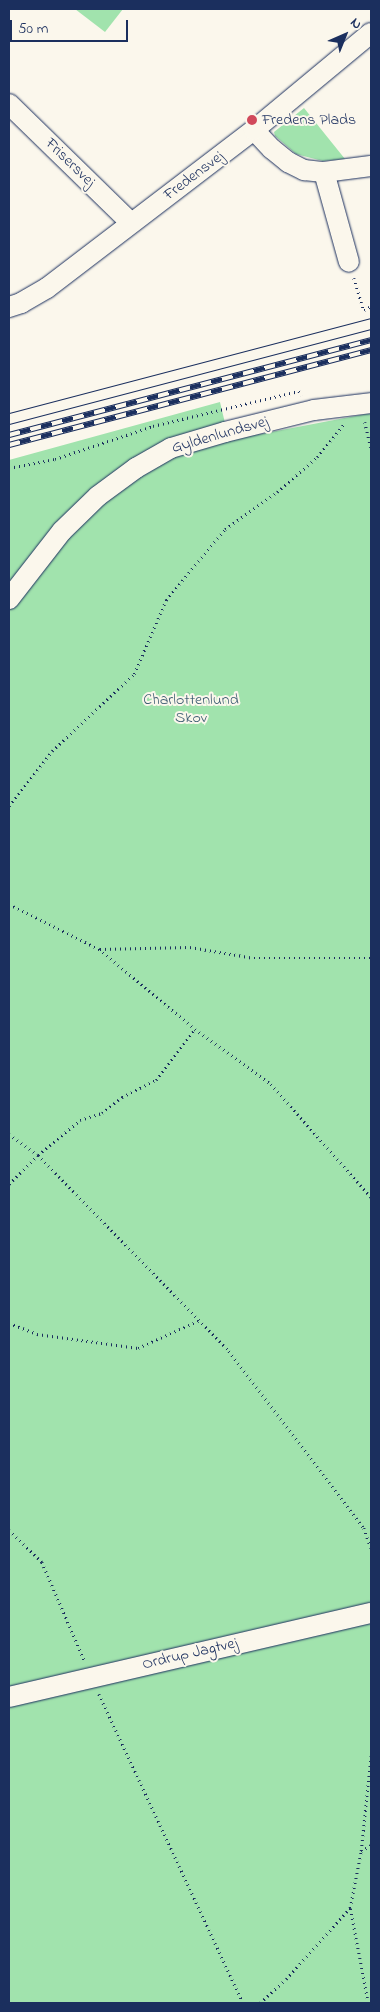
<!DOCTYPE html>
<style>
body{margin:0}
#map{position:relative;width:380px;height:2012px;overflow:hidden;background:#fbf7ec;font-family:"Indie Flower",sans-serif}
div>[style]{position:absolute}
.green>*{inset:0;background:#a1e3ad}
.path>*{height:2.5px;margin-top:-1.25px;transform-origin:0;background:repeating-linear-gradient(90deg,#1b2f5e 0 1px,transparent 0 5px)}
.roads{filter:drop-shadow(0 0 1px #1b2f5e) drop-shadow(0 0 1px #1b2f5e)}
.minor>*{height:20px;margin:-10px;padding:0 10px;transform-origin:10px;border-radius:10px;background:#fbf7ec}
.tram>*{height:1px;margin:-0.5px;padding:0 0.5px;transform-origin:0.5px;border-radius:0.5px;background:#1b2f5e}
.rail>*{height:5.5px;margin-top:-2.75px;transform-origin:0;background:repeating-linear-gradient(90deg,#fbf7ec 0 11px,#1b2f5e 0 22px);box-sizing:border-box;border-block:1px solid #1b2f5e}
.dots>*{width:14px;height:14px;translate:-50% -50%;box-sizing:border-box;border:2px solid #fbf7ec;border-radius:50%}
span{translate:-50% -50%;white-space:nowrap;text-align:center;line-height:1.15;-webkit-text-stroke:4px #fbf7ec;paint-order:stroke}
.poi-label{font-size:16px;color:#1b2f5e}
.left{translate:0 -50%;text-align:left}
.street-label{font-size:16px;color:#1b2f5e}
.park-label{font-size:16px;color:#3c5c72}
.frame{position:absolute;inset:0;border:10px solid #1b2f5e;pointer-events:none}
.north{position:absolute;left:320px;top:10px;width:50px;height:50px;-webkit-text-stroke:4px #fbf7ec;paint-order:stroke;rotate:44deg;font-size:14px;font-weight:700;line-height:20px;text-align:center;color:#1b2f5e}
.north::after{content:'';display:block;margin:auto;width:18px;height:22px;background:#1b2f5e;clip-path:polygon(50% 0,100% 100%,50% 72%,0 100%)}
.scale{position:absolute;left:10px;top:20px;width:118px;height:22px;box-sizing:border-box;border:2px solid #1b2f5e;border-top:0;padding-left:6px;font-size:15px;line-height:18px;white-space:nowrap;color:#1b2f5e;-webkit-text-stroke:4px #fbf7ec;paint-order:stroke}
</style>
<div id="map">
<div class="green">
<div style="clip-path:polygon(75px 9px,123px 9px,105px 32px)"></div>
<div style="clip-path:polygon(304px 108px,345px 159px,323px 161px,311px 158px,296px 154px,275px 136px,274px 132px)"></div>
<div style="clip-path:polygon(220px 402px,229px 440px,371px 413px,371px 2003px,9px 2003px,9px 460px)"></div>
</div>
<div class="path">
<div style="left:354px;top:278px;width:34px;rotate:73deg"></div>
<div style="left:364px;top:310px;width:8px;rotate:-30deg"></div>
<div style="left:365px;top:422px;width:26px;rotate:77deg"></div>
<div style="left:9px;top:468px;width:47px;rotate:-11.1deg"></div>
<div style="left:55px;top:459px;width:103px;rotate:-18.6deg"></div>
<div style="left:153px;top:426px;width:150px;rotate:-13.5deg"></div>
<div style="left:299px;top:391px;width:5px;rotate:53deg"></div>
<div style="left:9px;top:806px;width:70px;rotate:-52deg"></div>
<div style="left:52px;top:751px;width:112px;rotate:-43.2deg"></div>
<div style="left:134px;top:674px;width:81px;rotate:-66.6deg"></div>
<div style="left:166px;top:600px;width:92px;rotate:-50.3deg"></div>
<div style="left:225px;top:529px;width:64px;rotate:-35.4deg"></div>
<div style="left:277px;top:492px;width:53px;rotate:-41.2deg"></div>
<div style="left:317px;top:457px;width:43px;rotate:-50.7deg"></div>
<div style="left:9px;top:904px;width:101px;rotate:26.6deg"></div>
<div style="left:99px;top:949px;width:125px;rotate:39.8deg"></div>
<div style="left:195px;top:1029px;width:94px;rotate:35.9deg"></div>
<div style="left:271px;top:1084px;width:151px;rotate:48.5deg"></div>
<div style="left:100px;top:949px;width:90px;rotate:-1.3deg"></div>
<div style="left:190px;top:947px;width:65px;rotate:9.8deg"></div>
<div style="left:254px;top:958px;width:117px"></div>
<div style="left:9px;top:1134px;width:36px;rotate:36deg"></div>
<div style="left:38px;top:1155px;width:274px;rotate:45.7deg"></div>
<div style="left:229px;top:1351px;width:223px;rotate:52.7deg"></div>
<div style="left:364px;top:1528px;width:21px;rotate:71deg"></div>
<div style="left:9px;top:1184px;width:41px;rotate:-45deg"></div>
<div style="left:38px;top:1155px;width:55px;rotate:-39.8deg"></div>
<div style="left:80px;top:1120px;width:23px;rotate:-18deg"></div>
<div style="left:102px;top:1113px;width:26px;rotate:-39deg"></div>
<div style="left:122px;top:1097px;width:38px;rotate:-27deg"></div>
<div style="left:156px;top:1080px;width:64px;rotate:-52.6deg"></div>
<div style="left:9px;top:1323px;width:30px;rotate:21deg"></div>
<div style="left:37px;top:1334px;width:102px;rotate:7.9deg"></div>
<div style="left:138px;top:1348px;width:68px;rotate:-24.3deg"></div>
<div style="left:9px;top:1530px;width:46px;rotate:44.1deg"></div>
<div style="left:42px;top:1562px;width:109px;rotate:66.7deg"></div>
<div style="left:99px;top:1694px;width:341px;rotate:65deg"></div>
<div style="left:361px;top:1851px;width:12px;rotate:-31deg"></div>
<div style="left:260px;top:2003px;width:35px;rotate:-43deg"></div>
<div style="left:286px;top:1979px;width:96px;rotate:-48deg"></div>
<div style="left:368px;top:2003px;width:97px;rotate:-100.7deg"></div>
<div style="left:350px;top:1908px;width:58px;rotate:-79.1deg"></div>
<div style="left:361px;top:1851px;width:98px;rotate:-84.1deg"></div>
</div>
<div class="roads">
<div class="minor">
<div style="left:9px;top:104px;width:170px;rotate:44.3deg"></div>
<div style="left:254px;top:130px;width:26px;rotate:47deg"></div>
<div style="left:272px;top:149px;width:21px;rotate:39deg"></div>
<div style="left:288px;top:162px;width:18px;rotate:27deg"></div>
<div style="left:304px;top:170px;width:20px;rotate:6deg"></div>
<div style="left:324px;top:172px;width:47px;rotate:-7.3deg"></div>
<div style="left:324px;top:172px;width:93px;rotate:74.5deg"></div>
<div style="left:9px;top:307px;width:13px;rotate:-18deg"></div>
<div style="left:21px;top:303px;width:30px;rotate:-30deg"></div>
<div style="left:47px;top:288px;width:260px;rotate:-37.4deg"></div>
<div style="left:254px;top:130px;width:152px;rotate:-39.7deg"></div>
<div style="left:9px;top:599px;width:86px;rotate:-52.1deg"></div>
<div style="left:62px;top:531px;width:50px;rotate:-44.2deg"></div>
<div style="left:98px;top:496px;width:47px;rotate:-36.4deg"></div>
<div style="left:136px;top:468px;width:40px;rotate:-29.7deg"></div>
<div style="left:171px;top:448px;width:56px;rotate:-16.5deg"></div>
<div style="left:225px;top:432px;width:92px;rotate:-13.9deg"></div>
<div style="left:314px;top:410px;width:57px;rotate:-7deg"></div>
<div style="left:9px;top:1697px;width:372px;rotate:-13.1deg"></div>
</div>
</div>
<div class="tram">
<div style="left:9px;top:413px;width:374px;rotate:-14.7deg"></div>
<div style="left:9px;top:424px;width:374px;rotate:-14.7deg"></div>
</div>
<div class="rail">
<div style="left:9px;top:435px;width:374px;rotate:-14.7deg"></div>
<div style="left:9px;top:445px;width:374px;rotate:-14.7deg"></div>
</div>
<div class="dots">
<div style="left:252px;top:120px;background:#d1495b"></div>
</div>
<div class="poi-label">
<span class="left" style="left:262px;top:120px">Fredens Plads</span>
</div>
<div class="street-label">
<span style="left:70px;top:163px;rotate:44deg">Frisersvej</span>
<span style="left:194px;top:176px;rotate:-37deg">Fredensvej</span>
<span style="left:220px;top:435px;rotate:-16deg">Gyldenlundsvej</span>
<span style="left:190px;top:1654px;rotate:-13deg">Ordrup Jagtvej</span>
</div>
<div class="park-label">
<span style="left:191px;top:709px">Charlottenlund<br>Skov</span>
</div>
<div class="frame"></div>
<div class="north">N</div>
<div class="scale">50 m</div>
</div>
